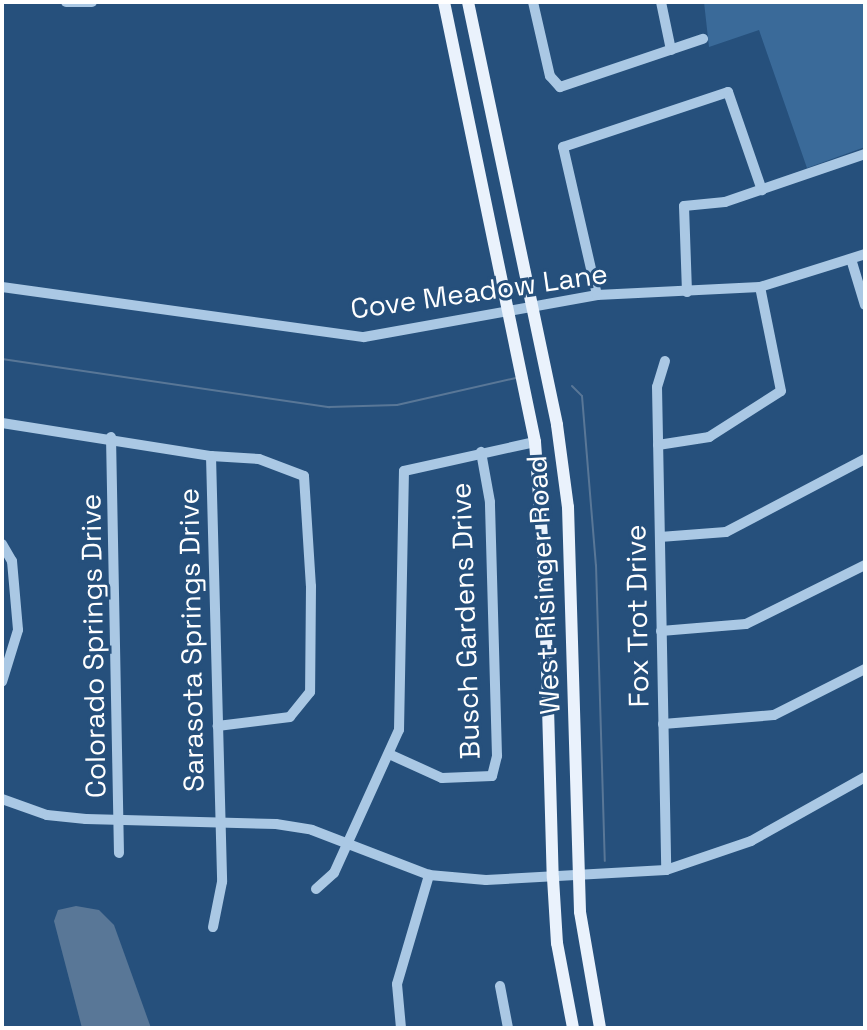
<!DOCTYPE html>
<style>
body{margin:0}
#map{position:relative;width:867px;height:1030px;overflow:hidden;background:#26507c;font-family:"Space Grotesk",sans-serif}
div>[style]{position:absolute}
.green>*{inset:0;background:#3a6a99}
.water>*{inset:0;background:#597797}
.stream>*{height:2px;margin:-1px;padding:0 1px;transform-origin:1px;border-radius:1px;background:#597797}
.minor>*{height:10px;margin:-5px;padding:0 5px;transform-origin:5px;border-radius:5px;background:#aac8e4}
.major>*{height:12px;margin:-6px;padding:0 6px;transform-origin:6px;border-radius:6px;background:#eaf2fc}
span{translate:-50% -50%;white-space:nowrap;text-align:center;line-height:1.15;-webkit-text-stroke:6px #26507c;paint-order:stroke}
.street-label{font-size:28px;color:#fff}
.frame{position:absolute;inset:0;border:4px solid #fff;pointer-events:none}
</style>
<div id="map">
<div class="green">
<div style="clip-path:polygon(704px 2px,865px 2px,865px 147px,807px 168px,759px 30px,709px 47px)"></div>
</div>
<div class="water">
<div style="clip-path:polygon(76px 906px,99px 910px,114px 925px,151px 1028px,82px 1028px,54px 921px,58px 910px)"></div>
</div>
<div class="stream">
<div style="left:2px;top:359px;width:331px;rotate:8.4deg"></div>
<div style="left:329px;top:407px;width:68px;rotate:-1.7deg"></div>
<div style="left:397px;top:405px;width:122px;rotate:-12.8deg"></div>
<div style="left:572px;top:386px;width:14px;rotate:45deg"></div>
<div style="left:582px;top:396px;width:170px;rotate:85.3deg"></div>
<div style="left:596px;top:565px;width:296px;rotate:88.3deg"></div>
</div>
<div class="minor">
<div style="left:66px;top:2px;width:26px"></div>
<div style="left:533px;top:2px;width:76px;rotate:77.1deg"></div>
<div style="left:550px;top:76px;width:15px;rotate:48deg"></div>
<div style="left:560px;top:87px;width:151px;rotate:-18.6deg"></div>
<div style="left:661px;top:2px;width:49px;rotate:78.2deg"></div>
<div style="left:851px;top:259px;width:48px;rotate:73.1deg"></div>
<div style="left:2px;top:287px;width:365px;rotate:7.9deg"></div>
<div style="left:364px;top:337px;width:237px;rotate:-10.2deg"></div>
<div style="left:597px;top:295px;width:163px;rotate:-2.8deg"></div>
<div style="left:760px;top:287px;width:110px;rotate:-17.4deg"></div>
<div style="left:687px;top:292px;width:86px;rotate:-92deg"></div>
<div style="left:684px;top:206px;width:41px;rotate:-5.6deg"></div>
<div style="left:725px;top:202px;width:148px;rotate:-18.9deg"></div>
<div style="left:597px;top:295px;width:152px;rotate:-102.9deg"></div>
<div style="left:563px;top:147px;width:174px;rotate:-18.4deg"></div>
<div style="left:728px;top:92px;width:104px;rotate:70.9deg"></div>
<div style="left:665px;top:361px;width:27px;rotate:107deg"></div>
<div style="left:657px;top:387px;width:483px;rotate:88.9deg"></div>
<div style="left:2px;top:423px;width:212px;rotate:9deg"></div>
<div style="left:211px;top:456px;width:48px;rotate:3.6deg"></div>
<div style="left:259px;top:459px;width:48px;rotate:20.7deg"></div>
<div style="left:304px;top:476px;width:110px;rotate:86.4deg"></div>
<div style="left:311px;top:586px;width:106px;rotate:90.5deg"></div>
<div style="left:310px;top:692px;width:32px;rotate:129deg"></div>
<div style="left:290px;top:717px;width:73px;rotate:172.9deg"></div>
<div style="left:111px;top:437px;width:416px;rotate:88.9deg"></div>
<div style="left:658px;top:445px;width:52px;rotate:-8.9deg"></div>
<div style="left:709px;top:437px;width:85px;rotate:-32.6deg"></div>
<div style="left:781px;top:391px;width:106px;rotate:-101.4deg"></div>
<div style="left:211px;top:456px;width:426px;rotate:88.5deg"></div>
<div style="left:222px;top:882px;width:46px;rotate:101.3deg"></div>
<div style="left:660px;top:537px;width:66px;rotate:-4.3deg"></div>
<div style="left:726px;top:532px;width:157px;rotate:-27.7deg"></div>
<div style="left:2px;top:544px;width:20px;rotate:60deg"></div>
<div style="left:12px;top:561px;width:69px;rotate:85deg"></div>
<div style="left:18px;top:630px;width:54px;rotate:107.1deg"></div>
<div style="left:661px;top:631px;width:85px;rotate:-4.7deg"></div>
<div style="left:746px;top:624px;width:133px;rotate:-26.4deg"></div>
<div style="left:663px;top:724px;width:111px;rotate:-4.6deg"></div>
<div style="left:774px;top:715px;width:102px;rotate:-26.8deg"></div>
<div style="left:389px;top:754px;width:58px;rotate:24.4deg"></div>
<div style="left:442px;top:778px;width:50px;rotate:-2.3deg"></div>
<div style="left:492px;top:776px;width:21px;rotate:-76deg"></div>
<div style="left:497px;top:756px;width:254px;rotate:-91.6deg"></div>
<div style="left:490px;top:502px;width:51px;rotate:-100.2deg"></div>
<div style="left:2px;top:799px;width:48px;rotate:19.6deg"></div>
<div style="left:47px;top:815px;width:39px;rotate:6deg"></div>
<div style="left:86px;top:819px;width:190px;rotate:1.5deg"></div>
<div style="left:276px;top:824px;width:36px;rotate:9deg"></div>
<div style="left:312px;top:830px;width:125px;rotate:21deg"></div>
<div style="left:429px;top:875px;width:57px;rotate:5deg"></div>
<div style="left:486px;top:880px;width:180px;rotate:-3.2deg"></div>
<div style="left:666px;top:870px;width:90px;rotate:-18.8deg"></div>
<div style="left:751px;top:841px;width:131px;rotate:-29.3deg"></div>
<div style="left:316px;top:889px;width:24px;rotate:-42deg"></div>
<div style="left:334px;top:873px;width:157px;rotate:-65.6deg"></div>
<div style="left:399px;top:730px;width:259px;rotate:-88.9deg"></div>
<div style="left:404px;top:471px;width:134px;rotate:-12.5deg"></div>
<div style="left:500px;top:986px;width:43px;rotate:79.2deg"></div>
<div style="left:401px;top:1028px;width:44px;rotate:-95.2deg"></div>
<div style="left:397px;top:984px;width:114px;rotate:-73.6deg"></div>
</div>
<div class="major">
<div style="left:444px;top:2px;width:449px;rotate:78.3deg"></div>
<div style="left:535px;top:442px;width:122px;rotate:85.8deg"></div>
<div style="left:544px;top:564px;width:314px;rotate:88.4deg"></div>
<div style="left:553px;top:878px;width:65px;rotate:86.5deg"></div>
<div style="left:557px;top:943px;width:86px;rotate:79.3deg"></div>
<div style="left:468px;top:2px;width:432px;rotate:78.1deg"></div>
<div style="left:557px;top:425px;width:83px;rotate:82.4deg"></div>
<div style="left:568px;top:507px;width:405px;rotate:88.3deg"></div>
<div style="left:580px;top:912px;width:118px;rotate:80.2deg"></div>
</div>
<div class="street-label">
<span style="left:479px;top:291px;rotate:-8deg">Cove Meadow Lane</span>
<span style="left:543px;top:585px;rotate:-93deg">West Risinger Road</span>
<span style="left:637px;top:616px;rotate:-91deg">Fox Trot Drive</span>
<span style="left:465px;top:621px;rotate:-92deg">Busch Gardens Drive</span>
<span style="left:191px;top:640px;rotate:-91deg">Sarasota Springs Drive</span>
<span style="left:93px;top:646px;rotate:-91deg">Colorado Springs Drive</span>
</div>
<div class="frame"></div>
</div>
